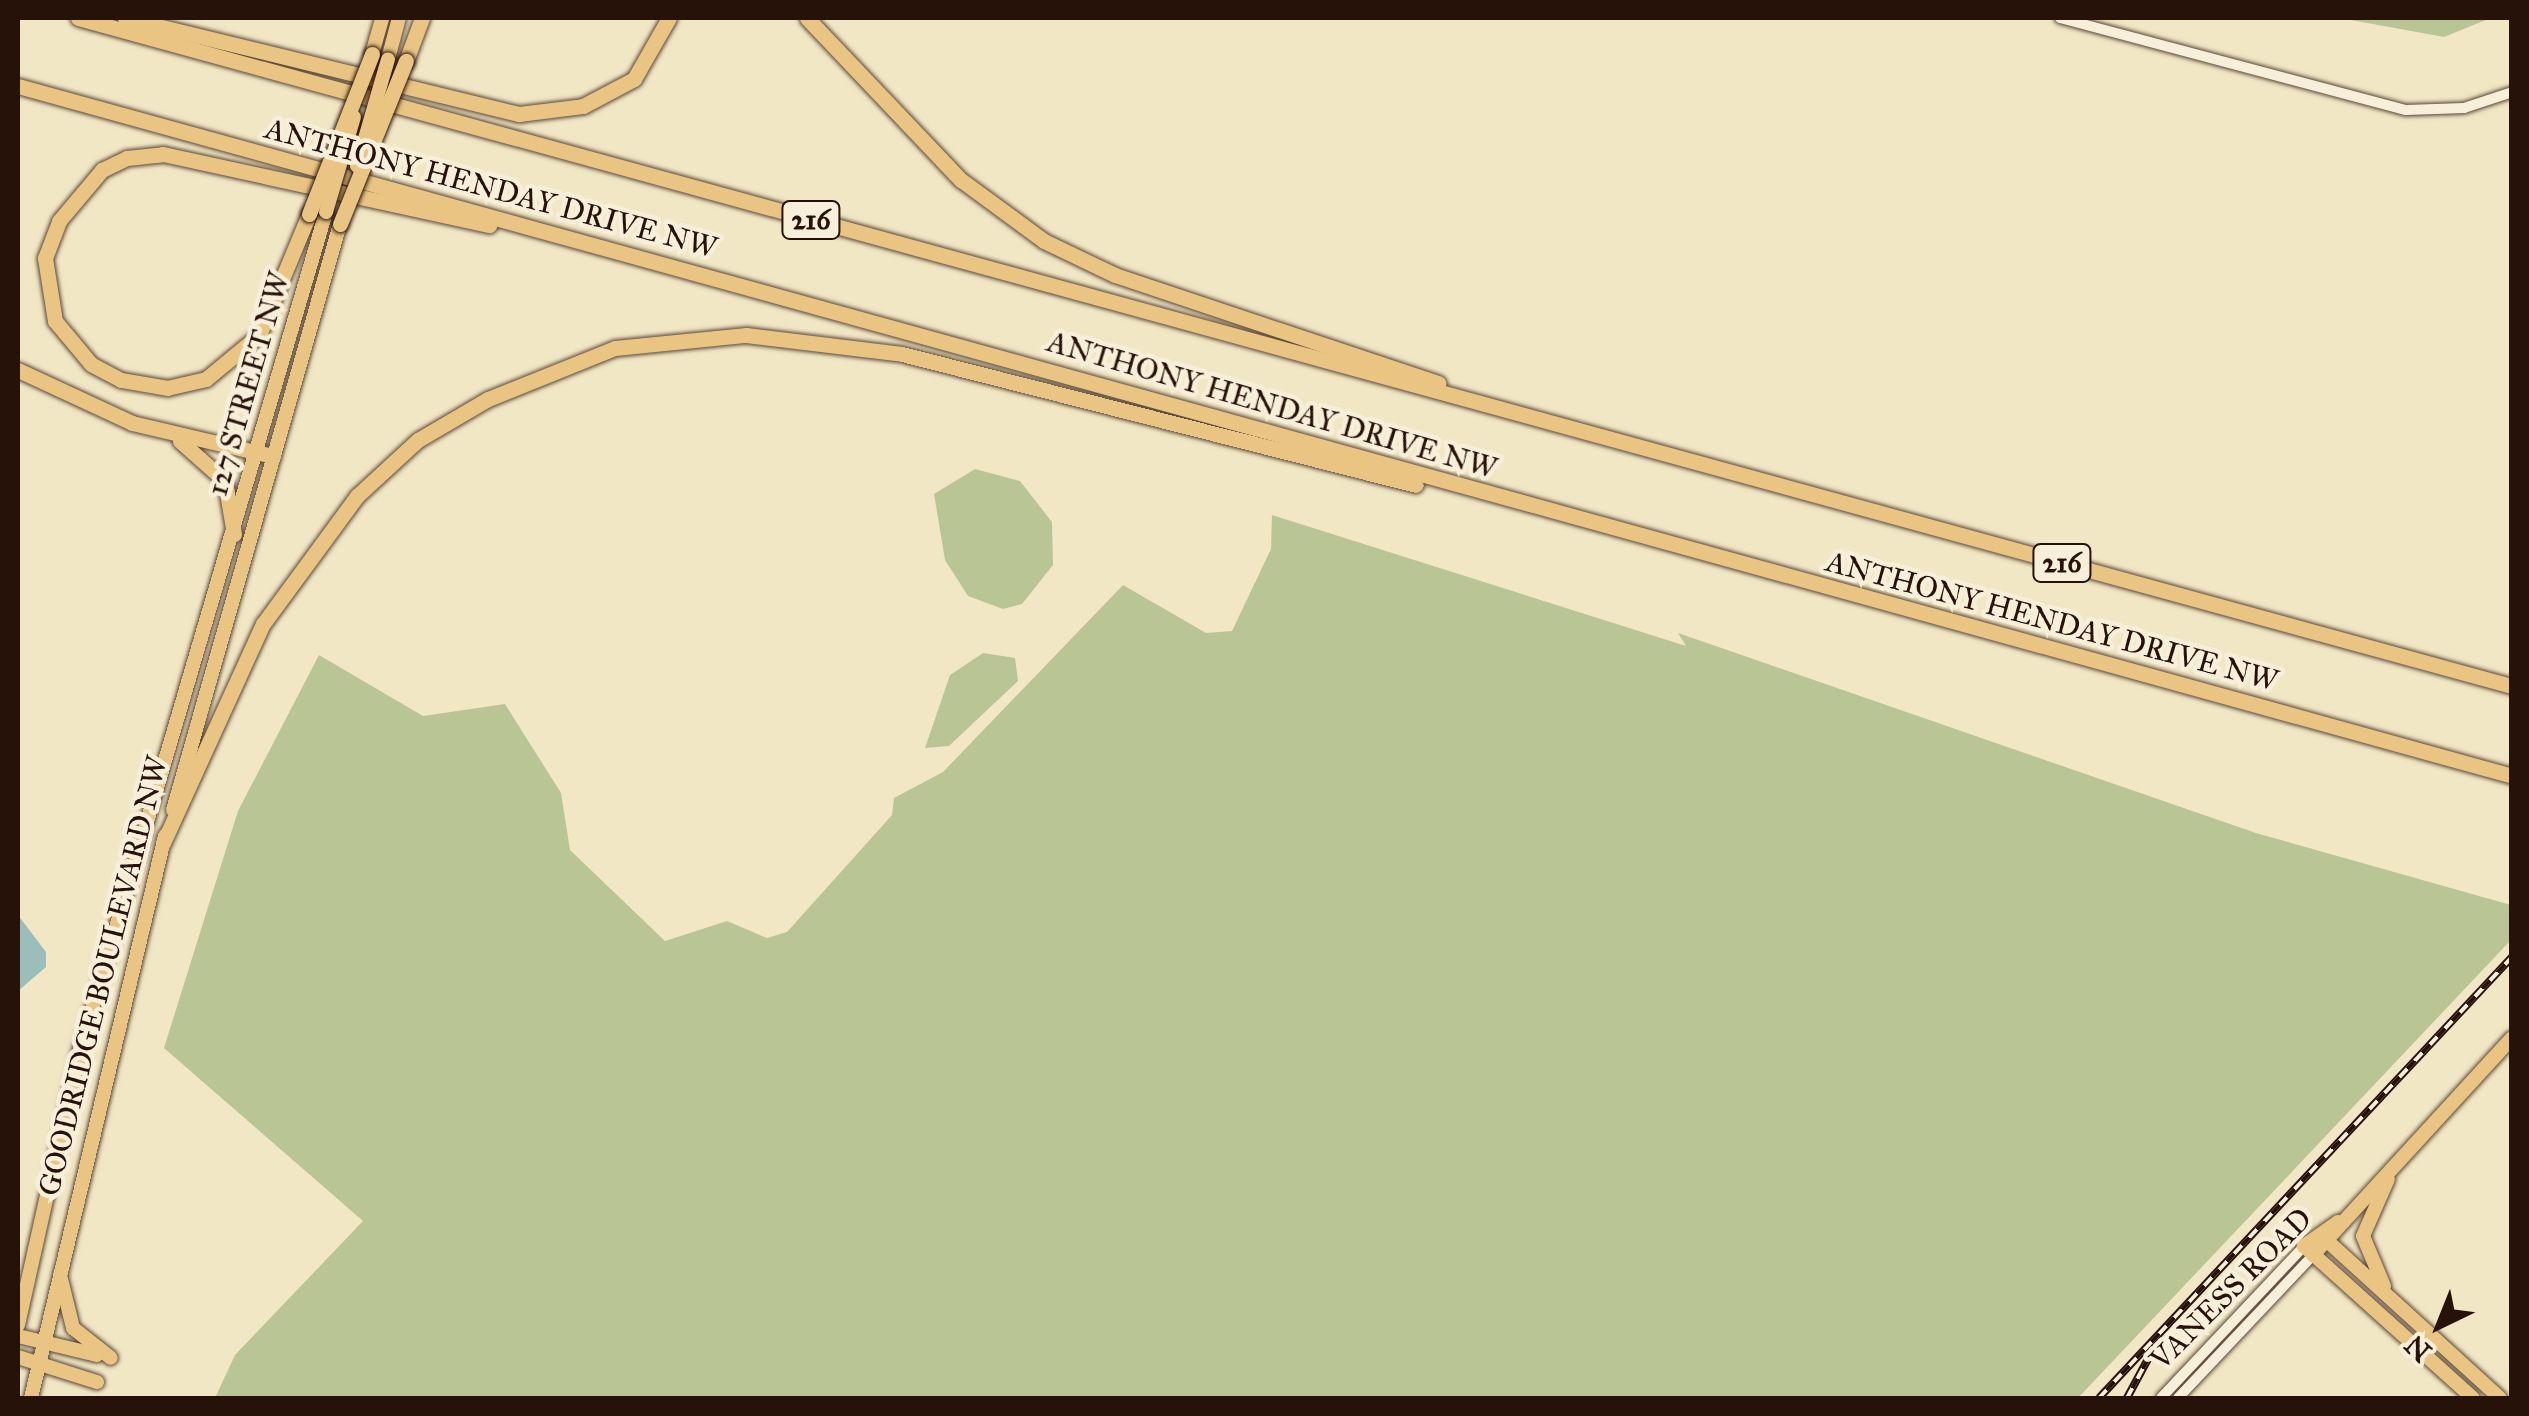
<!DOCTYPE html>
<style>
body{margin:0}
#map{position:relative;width:2529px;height:1416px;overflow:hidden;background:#f2e7c5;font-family:"IM FELL Great Primer",serif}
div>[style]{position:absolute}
.green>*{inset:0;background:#bac595}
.water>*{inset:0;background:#9cbebb}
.roads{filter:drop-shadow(0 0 2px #5a4739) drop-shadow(0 0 2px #5a4739)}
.minor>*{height:10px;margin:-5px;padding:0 5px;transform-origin:5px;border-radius:5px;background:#f7efd9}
.major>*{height:14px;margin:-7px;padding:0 7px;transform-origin:7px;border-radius:7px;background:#e9c482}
.highway>*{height:15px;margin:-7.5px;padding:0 7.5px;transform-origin:7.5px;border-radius:7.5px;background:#e9c482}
.rail>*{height:8px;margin-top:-4px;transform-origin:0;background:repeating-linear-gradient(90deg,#f7efd9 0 11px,#27120a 0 22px);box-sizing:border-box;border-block:2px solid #27120a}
.bridges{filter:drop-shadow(0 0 2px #27120a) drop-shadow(0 0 2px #27120a)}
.major-bridge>*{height:14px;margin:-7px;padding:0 7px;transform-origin:7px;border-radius:7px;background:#e9c482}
.highway-bridge>*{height:15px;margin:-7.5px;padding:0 7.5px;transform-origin:7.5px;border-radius:7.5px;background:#e9c482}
span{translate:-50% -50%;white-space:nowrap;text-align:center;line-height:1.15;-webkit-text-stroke:9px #f7efd9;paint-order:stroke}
.shield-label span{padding:2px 8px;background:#f7efd9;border:2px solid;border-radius:8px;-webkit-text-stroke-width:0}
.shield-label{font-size:28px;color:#27120a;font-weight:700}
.street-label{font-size:30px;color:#27120a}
.frame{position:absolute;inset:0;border:20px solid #27120a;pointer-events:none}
.north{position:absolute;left:2389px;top:1276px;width:100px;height:100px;-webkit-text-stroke:8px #f7efd9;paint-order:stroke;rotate:223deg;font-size:28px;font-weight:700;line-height:40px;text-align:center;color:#27120a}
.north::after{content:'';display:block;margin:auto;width:35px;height:45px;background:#27120a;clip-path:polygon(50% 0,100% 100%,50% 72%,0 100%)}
</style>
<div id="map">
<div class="green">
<div style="clip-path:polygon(2340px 18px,2491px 18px,2444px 37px)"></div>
<div style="clip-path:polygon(975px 469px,1020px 481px,1052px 522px,1053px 565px,1022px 604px,1003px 609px,968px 596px,945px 560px,934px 494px)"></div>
<div style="clip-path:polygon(1272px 515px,1686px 646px,1678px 633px,2256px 833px,2511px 905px,2511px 940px,2078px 1398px,215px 1398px,235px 1355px,363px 1221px,164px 1048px,238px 811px,319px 655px,423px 716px,505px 704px,561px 793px,570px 850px,665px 941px,727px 921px,767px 938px,787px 932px,892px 815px,894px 798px,943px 772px,1123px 585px,1206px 633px,1232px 631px,1271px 549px)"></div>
<div style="clip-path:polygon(983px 653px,1015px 658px,1018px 681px,949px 746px,925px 748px,950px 675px)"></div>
</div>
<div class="water">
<div style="clip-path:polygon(18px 915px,46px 952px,46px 967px,18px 991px)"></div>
</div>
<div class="roads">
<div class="minor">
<div style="left:2060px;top:18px;width:358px;rotate:14.9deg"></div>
<div style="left:2406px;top:110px;width:58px;rotate:-2deg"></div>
<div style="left:2464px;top:108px;width:51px;rotate:-18.4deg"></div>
<div style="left:2161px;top:1398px;width:209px;rotate:-46.7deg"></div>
<div style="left:2178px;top:1398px;width:197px;rotate:-46.6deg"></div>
</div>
<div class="major">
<div style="left:372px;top:54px;width:37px;rotate:-74deg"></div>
<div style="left:388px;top:59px;width:42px;rotate:-75deg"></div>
<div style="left:173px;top:810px;width:609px;rotate:-74.09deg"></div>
<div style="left:2338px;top:1222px;width:42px;rotate:144.8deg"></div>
<div style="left:2304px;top:1246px;width:227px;rotate:42deg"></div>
<div style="left:2323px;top:1237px;width:239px;rotate:42.3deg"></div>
<div style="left:2313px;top:1255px;width:294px;rotate:-47.5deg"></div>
<div style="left:60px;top:1275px;width:55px;rotate:76.2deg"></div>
<div style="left:73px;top:1328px;width:48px;rotate:38.3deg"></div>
<div style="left:2384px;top:1286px;width:54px;rotate:-112.8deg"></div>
<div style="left:2363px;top:1236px;width:62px;rotate:-66.3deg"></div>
<div style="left:18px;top:1325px;width:275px;rotate:-77.4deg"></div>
<div style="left:78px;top:1057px;width:881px;rotate:-73.64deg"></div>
<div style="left:18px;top:1336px;width:81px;rotate:13.5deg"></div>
<div style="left:18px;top:1357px;width:83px;rotate:17.6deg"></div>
<div style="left:31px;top:1398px;width:578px;rotate:-76.59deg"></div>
</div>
<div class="highway">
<div style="left:78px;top:18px;width:2524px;rotate:15.35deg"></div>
<div style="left:125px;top:18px;width:406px;rotate:13.7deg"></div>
<div style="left:519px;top:114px;width:64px;rotate:-7.1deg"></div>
<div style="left:583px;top:106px;width:58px;rotate:-27.9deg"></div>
<div style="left:634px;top:79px;width:70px;rotate:-60.2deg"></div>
<div style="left:807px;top:18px;width:224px;rotate:46.5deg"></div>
<div style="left:961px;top:180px;width:103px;rotate:36.3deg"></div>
<div style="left:1044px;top:241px;width:79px;rotate:25.6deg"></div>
<div style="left:1115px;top:275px;width:341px;rotate:18.5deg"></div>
<div style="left:406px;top:61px;width:46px;rotate:-69.6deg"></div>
<div style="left:18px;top:86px;width:2588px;rotate:15.46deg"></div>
<div style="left:309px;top:214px;width:131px;rotate:112.5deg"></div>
<div style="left:259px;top:335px;width:69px;rotate:140.3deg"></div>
<div style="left:206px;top:379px;width:39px;rotate:167deg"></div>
<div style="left:168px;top:388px;width:48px;rotate:-170.3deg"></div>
<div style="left:121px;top:380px;width:34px;rotate:-152deg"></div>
<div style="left:91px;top:364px;width:56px;rotate:-129.9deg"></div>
<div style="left:55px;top:321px;width:64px;rotate:-99deg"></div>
<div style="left:45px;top:258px;width:40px;rotate:-69deg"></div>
<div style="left:59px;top:221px;width:67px;rotate:-49.9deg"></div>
<div style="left:102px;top:170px;width:28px;rotate:-26deg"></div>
<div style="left:127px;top:158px;width:36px;rotate:-6deg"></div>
<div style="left:163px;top:154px;width:334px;rotate:12.3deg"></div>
<div style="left:18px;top:370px;width:126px;rotate:24.9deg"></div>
<div style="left:132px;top:423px;width:145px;rotate:13.2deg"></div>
<div style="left:180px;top:441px;width:60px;rotate:41.6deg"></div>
<div style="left:225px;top:481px;width:54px;rotate:80.4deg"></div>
<div style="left:163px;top:843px;width:241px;rotate:-65.5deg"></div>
<div style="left:263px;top:624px;width:159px;rotate:-53.7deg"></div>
<div style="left:357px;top:496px;width:83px;rotate:-42.6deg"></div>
<div style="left:418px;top:440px;width:81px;rotate:-30.4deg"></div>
<div style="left:488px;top:399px;width:137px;rotate:-21.9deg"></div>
<div style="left:615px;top:348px;width:132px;rotate:-5.7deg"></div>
<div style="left:746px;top:335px;width:157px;rotate:6.9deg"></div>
<div style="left:902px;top:354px;width:530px;rotate:14.3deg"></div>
</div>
</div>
<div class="rail">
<div style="left:2099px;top:1398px;width:604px;rotate:-46.88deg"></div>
<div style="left:2127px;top:1398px;width:44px;rotate:-61.7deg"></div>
</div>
<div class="bridges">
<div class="major-bridge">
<div style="left:357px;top:166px;width:111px;rotate:-73.8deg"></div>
<div style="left:326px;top:212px;width:99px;rotate:-73.6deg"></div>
</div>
<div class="highway-bridge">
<div style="left:309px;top:214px;width:172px;rotate:-68.5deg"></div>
<div style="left:340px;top:224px;width:176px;rotate:-68deg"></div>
</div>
</div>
<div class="shield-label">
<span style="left:811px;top:220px">216</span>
<span style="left:2062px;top:563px">216</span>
</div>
<div class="street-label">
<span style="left:491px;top:188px;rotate:15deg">ANTHONY HENDAY DRIVE NW</span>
<span style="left:248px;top:384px;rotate:-74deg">127 STREET NW</span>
<span style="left:1272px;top:405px;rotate:16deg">ANTHONY HENDAY DRIVE NW</span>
<span style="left:2052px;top:621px;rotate:15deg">ANTHONY HENDAY DRIVE NW</span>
<span style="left:103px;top:976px;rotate:-76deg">GOODRIDGE BOULEVARD NW</span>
<span style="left:2231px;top:1289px;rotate:-45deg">VANESS ROAD</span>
</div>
<div class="frame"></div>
<div class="north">N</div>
</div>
